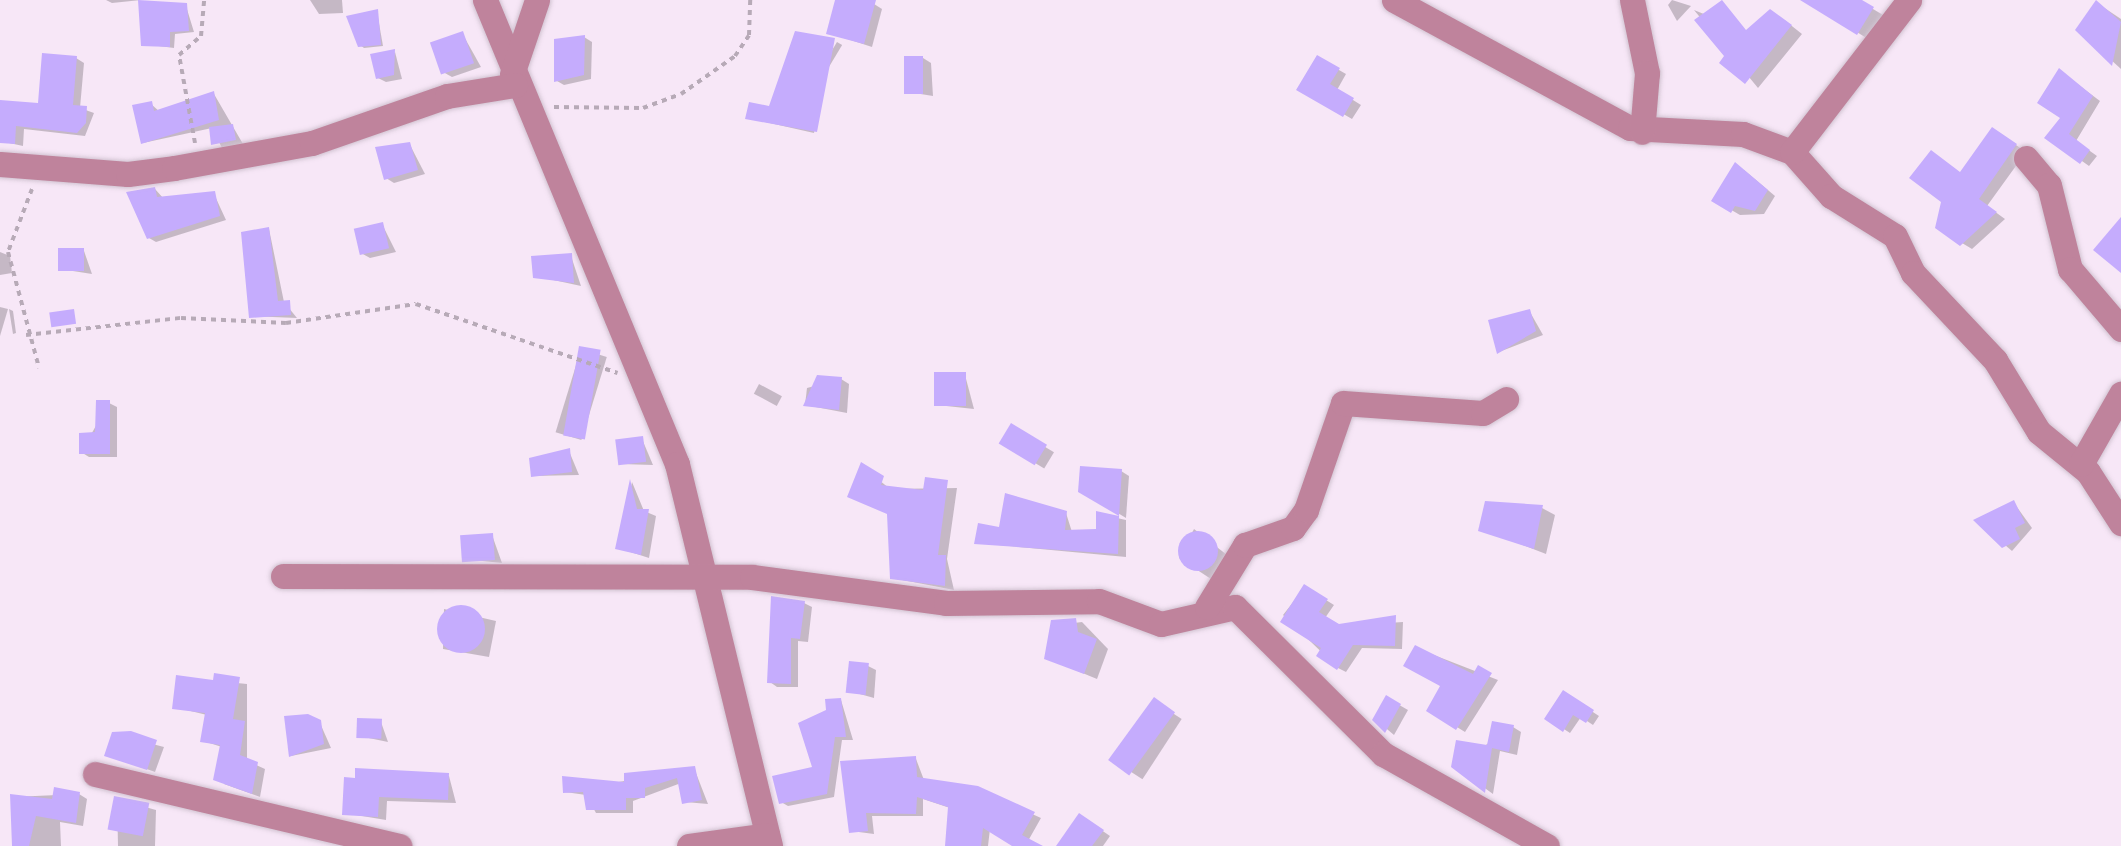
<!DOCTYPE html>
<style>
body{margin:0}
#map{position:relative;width:2121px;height:846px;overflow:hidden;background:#f7e7f7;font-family:"PT Sans",sans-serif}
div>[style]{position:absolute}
.shadow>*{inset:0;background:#0003;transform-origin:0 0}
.building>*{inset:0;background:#c5acfd;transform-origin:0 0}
.round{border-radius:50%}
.path>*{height:4px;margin-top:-2px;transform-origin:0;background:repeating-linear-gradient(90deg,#b7aab7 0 5px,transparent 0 10px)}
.roads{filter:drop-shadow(0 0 2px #d1c3d1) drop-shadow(0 0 2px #d1c3d1)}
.minor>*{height:25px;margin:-12.5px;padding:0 12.5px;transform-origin:12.5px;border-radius:12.5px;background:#bf839c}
span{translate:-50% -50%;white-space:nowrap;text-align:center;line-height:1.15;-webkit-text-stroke:10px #fff;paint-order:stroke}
</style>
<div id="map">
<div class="shadow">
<div style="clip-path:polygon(106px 0,141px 0,112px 3px)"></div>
<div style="clip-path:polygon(310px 0,342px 0,343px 13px,319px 14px)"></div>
<div style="clip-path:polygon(1672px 0,1691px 6px,1677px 21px,1668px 5px)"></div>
<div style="clip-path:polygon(1858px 0,1883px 15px,1868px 39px,1809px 2px)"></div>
<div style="clip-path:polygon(2097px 3px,2121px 19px,2121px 69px,2078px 30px)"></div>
<div style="clip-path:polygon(874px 4px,882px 9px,872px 47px,829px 33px)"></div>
<div style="clip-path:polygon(186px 6px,194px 32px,175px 34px,174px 48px,144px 44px)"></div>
<div style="clip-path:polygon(1694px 10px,1748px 32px,1783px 19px,1802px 34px,1758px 88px)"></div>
<div style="clip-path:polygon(377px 12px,383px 46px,364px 48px,360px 45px)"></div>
<div style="clip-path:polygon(462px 33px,481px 67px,452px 77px,443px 72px)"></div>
<div style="clip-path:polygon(584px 37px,592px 42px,591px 79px,564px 85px,557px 81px)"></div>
<div style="clip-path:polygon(832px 40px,814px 133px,748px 118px,771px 109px)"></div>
<div style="left:837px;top:42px;width:6px;height:93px;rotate:31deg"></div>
<div style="clip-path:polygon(395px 52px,402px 79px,386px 82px,378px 78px)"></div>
<div style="clip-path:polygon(76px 58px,84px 63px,80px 108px,94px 113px,85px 136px,24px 129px,23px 146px,0 141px,0 101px,41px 106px)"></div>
<div style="clip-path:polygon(923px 58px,931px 63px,933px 96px,908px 92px)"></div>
<div style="clip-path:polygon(1318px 58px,1346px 74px,1337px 90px,1361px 105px,1352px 119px,1300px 89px)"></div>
<div style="clip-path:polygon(2060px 71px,2100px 101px,2076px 141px,2097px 156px,2089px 166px,2048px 137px,2063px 117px)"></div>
<div style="clip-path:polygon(214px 94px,243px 144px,222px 148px,212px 128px,143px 143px,151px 104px,160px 112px)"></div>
<div style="clip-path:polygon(2003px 136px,2026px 152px,1987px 206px,2005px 219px,1972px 249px,1962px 243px,1962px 175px)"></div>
<div style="clip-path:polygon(410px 145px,425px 174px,394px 183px,386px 178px)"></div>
<div style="clip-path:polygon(1744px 170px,1775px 196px,1764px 214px,1740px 215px,1714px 200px)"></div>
<div style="clip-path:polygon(155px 189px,164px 199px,214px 194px,226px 220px,156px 242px,149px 238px)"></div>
<div style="clip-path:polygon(382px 224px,396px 252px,370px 258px,361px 253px)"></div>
<div style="clip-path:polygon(269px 229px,284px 302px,297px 318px,251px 316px)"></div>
<div style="clip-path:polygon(84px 251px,92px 274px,60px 269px)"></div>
<div style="clip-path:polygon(0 252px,10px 256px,12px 273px,0 275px)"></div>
<div style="clip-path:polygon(571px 256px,581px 286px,535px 276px)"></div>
<div style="clip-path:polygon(0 307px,8px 309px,0 336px)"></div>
<div style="clip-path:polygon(9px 309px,13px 311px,16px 333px,13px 334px)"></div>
<div style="clip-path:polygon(1530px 312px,1543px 335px,1499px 352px)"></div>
<div style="left:581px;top:349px;width:27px;height:87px;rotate:17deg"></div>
<div style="clip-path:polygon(965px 375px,974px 409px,937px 405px)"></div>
<div style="clip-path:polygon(841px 379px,849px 384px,847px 413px,805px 405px,807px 388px)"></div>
<div style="left:759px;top:384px;width:26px;height:11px;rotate:28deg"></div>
<div style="clip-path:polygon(109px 403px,117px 407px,117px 457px,89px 457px,81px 452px)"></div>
<div style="left:1012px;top:427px;width:49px;height:19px;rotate:31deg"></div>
<div style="clip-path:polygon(642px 439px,653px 465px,620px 464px)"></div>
<div style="clip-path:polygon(569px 451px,579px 475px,533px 476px)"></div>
<div style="clip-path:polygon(862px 466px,890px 489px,957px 488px,947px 559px,954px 590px,892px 578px,889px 514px)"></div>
<div style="clip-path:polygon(1121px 471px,1129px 476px,1126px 518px,1080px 490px)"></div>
<div style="clip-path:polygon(632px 482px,644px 511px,656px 516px,649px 558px,618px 548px)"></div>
<div style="clip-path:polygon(2014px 503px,2032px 528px,2012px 551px,1977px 521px)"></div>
<div style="clip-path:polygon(1542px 508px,1555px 515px,1546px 554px,1481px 529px)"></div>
<div style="clip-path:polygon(1066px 513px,1072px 532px,1099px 531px,1099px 514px,1126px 520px,1126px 557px,977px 543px)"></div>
<div style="clip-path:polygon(1194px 529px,1227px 555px,1211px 579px,1179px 558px)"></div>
<div style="clip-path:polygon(492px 535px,502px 563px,463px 559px)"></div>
<div style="clip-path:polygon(1305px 587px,1334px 605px,1325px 618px,1339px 626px,1403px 622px,1402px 649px,1362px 648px,1346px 672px,1338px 668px,1283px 615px)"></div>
<div style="clip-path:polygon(804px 603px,812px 607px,808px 642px,798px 641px,798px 687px,777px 687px,770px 682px)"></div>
<div style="clip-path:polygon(444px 609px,496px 621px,489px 657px,443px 649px)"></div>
<div style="clip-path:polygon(1082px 622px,1108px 649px,1097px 679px,1046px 658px,1058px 625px)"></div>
<div style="clip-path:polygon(1416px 648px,1498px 680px,1465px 732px,1429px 710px,1444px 685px)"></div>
<div style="clip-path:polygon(868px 666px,876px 670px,874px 698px,849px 691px)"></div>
<div style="clip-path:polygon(178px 677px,247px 684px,247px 761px,265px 769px,260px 797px,224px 784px,222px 747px,203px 741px,207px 715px,174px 707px)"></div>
<div style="clip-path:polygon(1564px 693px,1599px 716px,1593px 725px,1581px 717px,1570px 733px,1547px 718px)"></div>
<div style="clip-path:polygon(1387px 698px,1408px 710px,1394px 735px,1375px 719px)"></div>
<div style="clip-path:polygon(841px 700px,853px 740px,842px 740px,834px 797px,788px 806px,781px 802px,816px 769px,828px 712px)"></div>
<div style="left:1154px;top:701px;width:33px;height:72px;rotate:33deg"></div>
<div style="clip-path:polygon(381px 722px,388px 742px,359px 736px)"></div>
<div style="clip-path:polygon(320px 723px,331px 748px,291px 756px)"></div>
<div style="clip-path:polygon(1513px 727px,1521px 732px,1517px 755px,1500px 751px,1493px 794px,1454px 766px)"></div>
<div style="clip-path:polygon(114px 734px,164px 747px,155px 772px,107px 755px)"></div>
<div style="clip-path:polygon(916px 759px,924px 780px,977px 789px,1041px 818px,1028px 841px,1038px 846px,990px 829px,988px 846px,947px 846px,950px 808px,923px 799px,923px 816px,872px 816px,874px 834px,851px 831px,843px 763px)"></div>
<div style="clip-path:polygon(694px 768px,708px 804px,685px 802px,681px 783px,633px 801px,633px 813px,596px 813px,586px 795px,565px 792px)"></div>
<div style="clip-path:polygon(449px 776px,456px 803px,387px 801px,386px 820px,344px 813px,346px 779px)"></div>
<div style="clip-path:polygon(79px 794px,87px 799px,83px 826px,60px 822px,61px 846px,15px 846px,13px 797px)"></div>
<div style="clip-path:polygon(117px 799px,156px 810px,155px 846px,118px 846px)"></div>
<div style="clip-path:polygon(1088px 821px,1110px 836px,1103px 846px,1087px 846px)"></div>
</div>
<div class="building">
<div style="clip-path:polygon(138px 0,187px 3px,189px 31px,170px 32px,170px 47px,141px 46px)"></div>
<div style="clip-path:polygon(835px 0,876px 0,864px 44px,826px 34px)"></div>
<div style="clip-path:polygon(1722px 0,1746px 30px,1770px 9px,1792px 25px,1745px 84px,1719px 63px,1724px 56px,1694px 20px)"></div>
<div style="clip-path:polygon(1800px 0,1862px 0,1874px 7px,1857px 35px)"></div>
<div style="clip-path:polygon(2096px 0,2121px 22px,2112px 66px,2075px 30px)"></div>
<div style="clip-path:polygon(378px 9px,381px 45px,358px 47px,346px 16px)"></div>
<div style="left:463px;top:31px;width:34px;height:35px;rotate:71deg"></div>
<div style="clip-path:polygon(795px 31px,835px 38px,817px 132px,745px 119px,749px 102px,769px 106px)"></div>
<div style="clip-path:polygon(585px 35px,584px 75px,554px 82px,554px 39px)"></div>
<div style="clip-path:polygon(395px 49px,394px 75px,376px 79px,370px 54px)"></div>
<div style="clip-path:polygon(42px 53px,77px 56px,73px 105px,87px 106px,86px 123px,77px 133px,16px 126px,15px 144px,0 143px,0 100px,38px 103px)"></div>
<div style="clip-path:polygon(1317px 55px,1340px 68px,1330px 84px,1354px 98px,1343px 117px,1296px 90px)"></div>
<div style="left:904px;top:56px;width:19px;height:38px"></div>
<div style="clip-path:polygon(2059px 68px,2093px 96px,2069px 134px,2090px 150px,2080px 164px,2044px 138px,2060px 118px,2037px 103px)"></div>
<div style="clip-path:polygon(214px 91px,219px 120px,141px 144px,132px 105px,152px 101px,154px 111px)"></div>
<div style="clip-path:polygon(233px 124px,236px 140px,211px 145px,209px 127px)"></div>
<div style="clip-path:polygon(1992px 127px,2017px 144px,1979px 199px,1997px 212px,1960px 246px,1935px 228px,1941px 202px,1909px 178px,1931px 150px,1960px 172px)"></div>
<div style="clip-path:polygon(410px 142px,418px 170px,384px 180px,375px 147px)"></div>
<div style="clip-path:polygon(1735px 162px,1768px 190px,1755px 211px,1735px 206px,1731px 213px,1711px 201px)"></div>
<div style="clip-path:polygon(155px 187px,157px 197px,215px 191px,220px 216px,147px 239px,126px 192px)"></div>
<div style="clip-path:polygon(2121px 217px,2121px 273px,2093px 250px)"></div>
<div style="left:383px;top:222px;width:27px;height:30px;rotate:77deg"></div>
<div style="clip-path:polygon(269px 227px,278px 301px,290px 300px,291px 315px,249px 318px,241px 232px)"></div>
<div style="left:58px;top:248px;width:26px;height:23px"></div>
<div style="clip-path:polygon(572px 253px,574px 283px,533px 278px,531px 256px)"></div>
<div style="left:74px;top:309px;width:15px;height:25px;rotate:82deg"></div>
<div style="clip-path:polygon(1530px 309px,1536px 331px,1497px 354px,1488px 320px)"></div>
<div style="left:579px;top:346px;width:22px;height:91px;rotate:10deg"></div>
<div style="left:966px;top:372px;width:34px;height:32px;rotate:90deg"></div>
<div style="clip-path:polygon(817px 375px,842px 377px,839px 410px,803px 406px)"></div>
<div style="clip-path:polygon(96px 400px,110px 400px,110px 454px,79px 454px,79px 433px,95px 432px)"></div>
<div style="left:1011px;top:423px;width:42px;height:24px;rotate:31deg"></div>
<div style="left:643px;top:436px;width:26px;height:28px;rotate:83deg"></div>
<div style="clip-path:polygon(570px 448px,572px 472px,531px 477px,529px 458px)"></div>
<div style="clip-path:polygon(861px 462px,884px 476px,881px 485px,923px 490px,925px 477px,948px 480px,938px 555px,946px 555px,945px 586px,890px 579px,887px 514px,847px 497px)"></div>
<div style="clip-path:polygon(1080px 466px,1122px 469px,1119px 516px,1078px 492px)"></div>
<div style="clip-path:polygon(630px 479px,637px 509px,649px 509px,641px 555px,615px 549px)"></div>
<div style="clip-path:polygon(1005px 493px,1067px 511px,1065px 530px,1096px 529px,1096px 511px,1119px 516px,1118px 554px,974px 544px,978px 523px,999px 527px)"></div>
<div style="clip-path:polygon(2014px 500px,2025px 523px,2015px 528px,2020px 539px,2002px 548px,1973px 520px)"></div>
<div style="clip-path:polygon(1485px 501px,1543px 505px,1534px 549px,1478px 531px)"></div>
<div class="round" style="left:1178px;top:531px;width:40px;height:40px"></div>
<div style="left:493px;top:533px;width:27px;height:33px;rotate:86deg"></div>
<div style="clip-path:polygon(1304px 584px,1328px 599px,1319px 612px,1339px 624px,1396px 615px,1395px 646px,1353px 645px,1337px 670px,1316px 656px,1321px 648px,1280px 622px)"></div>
<div style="clip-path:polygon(771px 596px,805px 601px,800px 639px,791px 638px,791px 684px,767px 683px)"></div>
<div class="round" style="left:437px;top:605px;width:48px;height:48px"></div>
<div style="clip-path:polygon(1076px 618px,1078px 632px,1097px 639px,1084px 674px,1044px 659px,1051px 620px)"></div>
<div style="clip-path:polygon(1415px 645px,1473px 674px,1478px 665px,1492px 673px,1456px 730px,1426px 711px,1440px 686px,1403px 666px)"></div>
<div style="left:849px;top:661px;width:20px;height:32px;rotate:6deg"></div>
<div style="clip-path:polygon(214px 673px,240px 677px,233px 719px,245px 721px,240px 755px,258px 762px,252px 794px,213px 780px,220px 745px,200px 742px,205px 713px,172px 709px,176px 675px,213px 680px)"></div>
<div style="clip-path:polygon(1563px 690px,1594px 710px,1586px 723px,1573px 715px,1563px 732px,1544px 719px)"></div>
<div style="clip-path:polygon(1386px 695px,1401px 704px,1385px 733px,1372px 720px)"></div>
<div style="left:1154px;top:697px;width:26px;height:78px;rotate:36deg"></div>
<div style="clip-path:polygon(841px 698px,846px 737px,835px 737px,827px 794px,779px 804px,772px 776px,812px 767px,798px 723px,826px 710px,825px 699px)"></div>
<div style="clip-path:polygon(308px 714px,321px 720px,324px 744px,289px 757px,284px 716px)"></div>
<div style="left:357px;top:718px;width:25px;height:20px;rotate:2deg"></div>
<div style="clip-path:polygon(1492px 721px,1514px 725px,1509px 752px,1492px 748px,1485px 793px,1451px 767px,1456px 740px,1487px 745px)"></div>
<div style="clip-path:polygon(131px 731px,157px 740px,147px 770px,104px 756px,112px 732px)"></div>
<div style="clip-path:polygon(916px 756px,917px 777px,978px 786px,1035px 812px,1022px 835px,1043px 846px,1012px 846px,983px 828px,981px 846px,945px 846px,948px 807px,917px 797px,916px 814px,866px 813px,868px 831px,849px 833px,840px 761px)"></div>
<div style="clip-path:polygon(695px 766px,702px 800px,682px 804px,677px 778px,645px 788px,645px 798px,626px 798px,626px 810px,586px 810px,583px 792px,563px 793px,562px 776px,624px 782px,624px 773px)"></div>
<div style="clip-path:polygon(355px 768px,449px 773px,448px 800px,379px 797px,378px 817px,342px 815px,344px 777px,355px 778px)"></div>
<div style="clip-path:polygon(54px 787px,80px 792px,76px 823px,36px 816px,29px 846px,12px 846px,10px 794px,52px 799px)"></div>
<div style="left:114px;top:796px;width:36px;height:34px;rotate:11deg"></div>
<div style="clip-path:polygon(1079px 813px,1104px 830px,1092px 846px,1056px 846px)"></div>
</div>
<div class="path">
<div style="left:554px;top:107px;width:89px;rotate:0.6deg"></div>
<div style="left:643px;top:108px;width:40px;rotate:-20.2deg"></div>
<div style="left:681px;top:94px;width:66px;rotate:-35.1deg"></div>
<div style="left:735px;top:56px;width:25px;rotate:-56deg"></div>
<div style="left:749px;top:35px;width:35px;rotate:-88deg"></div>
<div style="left:195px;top:143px;width:89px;rotate:-100.3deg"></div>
<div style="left:179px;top:55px;width:29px;rotate:-41deg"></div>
<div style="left:201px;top:36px;width:36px;rotate:-85deg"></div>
<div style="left:32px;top:189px;width:67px;rotate:110.9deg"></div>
<div style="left:8px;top:252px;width:120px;rotate:75deg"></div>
<div style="left:26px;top:335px;width:156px;rotate:-6.3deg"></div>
<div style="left:181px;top:318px;width:105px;rotate:2.7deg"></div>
<div style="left:286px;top:323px;width:131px;rotate:-8.3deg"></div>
<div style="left:416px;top:304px;width:213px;rotate:18.9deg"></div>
</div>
<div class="roads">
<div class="minor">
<div style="left:485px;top:0;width:502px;rotate:67.52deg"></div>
<div style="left:677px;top:464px;width:393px;rotate:76.3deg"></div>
<div style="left:1394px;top:0;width:268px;rotate:28.5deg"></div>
<div style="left:1630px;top:128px;width:113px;rotate:3deg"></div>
<div style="left:1743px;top:134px;width:52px;rotate:20.2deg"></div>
<div style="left:1792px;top:152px;width:59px;rotate:48.4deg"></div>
<div style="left:1831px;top:196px;width:75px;rotate:32deg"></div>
<div style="left:1895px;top:236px;width:41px;rotate:64.1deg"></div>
<div style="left:1913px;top:273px;width:120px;rotate:46.7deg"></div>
<div style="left:1995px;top:360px;width:84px;rotate:58.6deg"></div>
<div style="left:2039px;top:432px;width:63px;rotate:39.2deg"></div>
<div style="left:2088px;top:472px;width:61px;rotate:57.1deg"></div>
<div style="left:1632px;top:0;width:75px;rotate:78.4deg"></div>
<div style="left:1647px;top:73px;width:59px;rotate:94.8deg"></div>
<div style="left:512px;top:74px;width:78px;rotate:-71.3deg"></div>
<div style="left:1792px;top:152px;width:192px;rotate:-52.4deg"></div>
<div style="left:2026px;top:158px;width:35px;rotate:50deg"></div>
<div style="left:2049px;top:185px;width:87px;rotate:76deg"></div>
<div style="left:2070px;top:269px;width:79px;rotate:49.6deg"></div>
<div style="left:0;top:164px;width:128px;rotate:4.5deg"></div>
<div style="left:128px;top:174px;width:46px;rotate:-7.4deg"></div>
<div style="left:174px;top:168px;width:140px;rotate:-10.3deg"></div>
<div style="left:312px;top:143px;width:143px;rotate:-19.2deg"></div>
<div style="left:447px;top:96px;width:69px;rotate:-9.2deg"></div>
<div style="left:2081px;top:464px;width:81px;rotate:-60.3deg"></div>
<div style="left:283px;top:576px;width:469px;rotate:0.1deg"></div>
<div style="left:752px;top:577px;width:196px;rotate:7.6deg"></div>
<div style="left:946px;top:603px;width:153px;rotate:-0.7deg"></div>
<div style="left:1099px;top:601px;width:66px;rotate:20.4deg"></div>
<div style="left:1161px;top:624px;width:76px;rotate:-12.9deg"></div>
<div style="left:1235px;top:607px;width:209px;rotate:44.8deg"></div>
<div style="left:1383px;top:754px;width:188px;rotate:29.3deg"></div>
<div style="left:1207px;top:607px;width:73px;rotate:-58.5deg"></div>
<div style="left:1245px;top:545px;width:51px;rotate:-19.5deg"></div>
<div style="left:1293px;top:528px;width:22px;rotate:-54deg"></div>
<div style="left:1306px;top:510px;width:113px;rotate:-70.9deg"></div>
<div style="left:1343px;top:403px;width:140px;rotate:4.1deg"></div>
<div style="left:1483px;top:413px;width:27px;rotate:-31deg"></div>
<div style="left:95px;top:774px;width:313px;rotate:13.3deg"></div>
<div style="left:689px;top:846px;width:79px;rotate:-8deg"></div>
</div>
</div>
</div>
